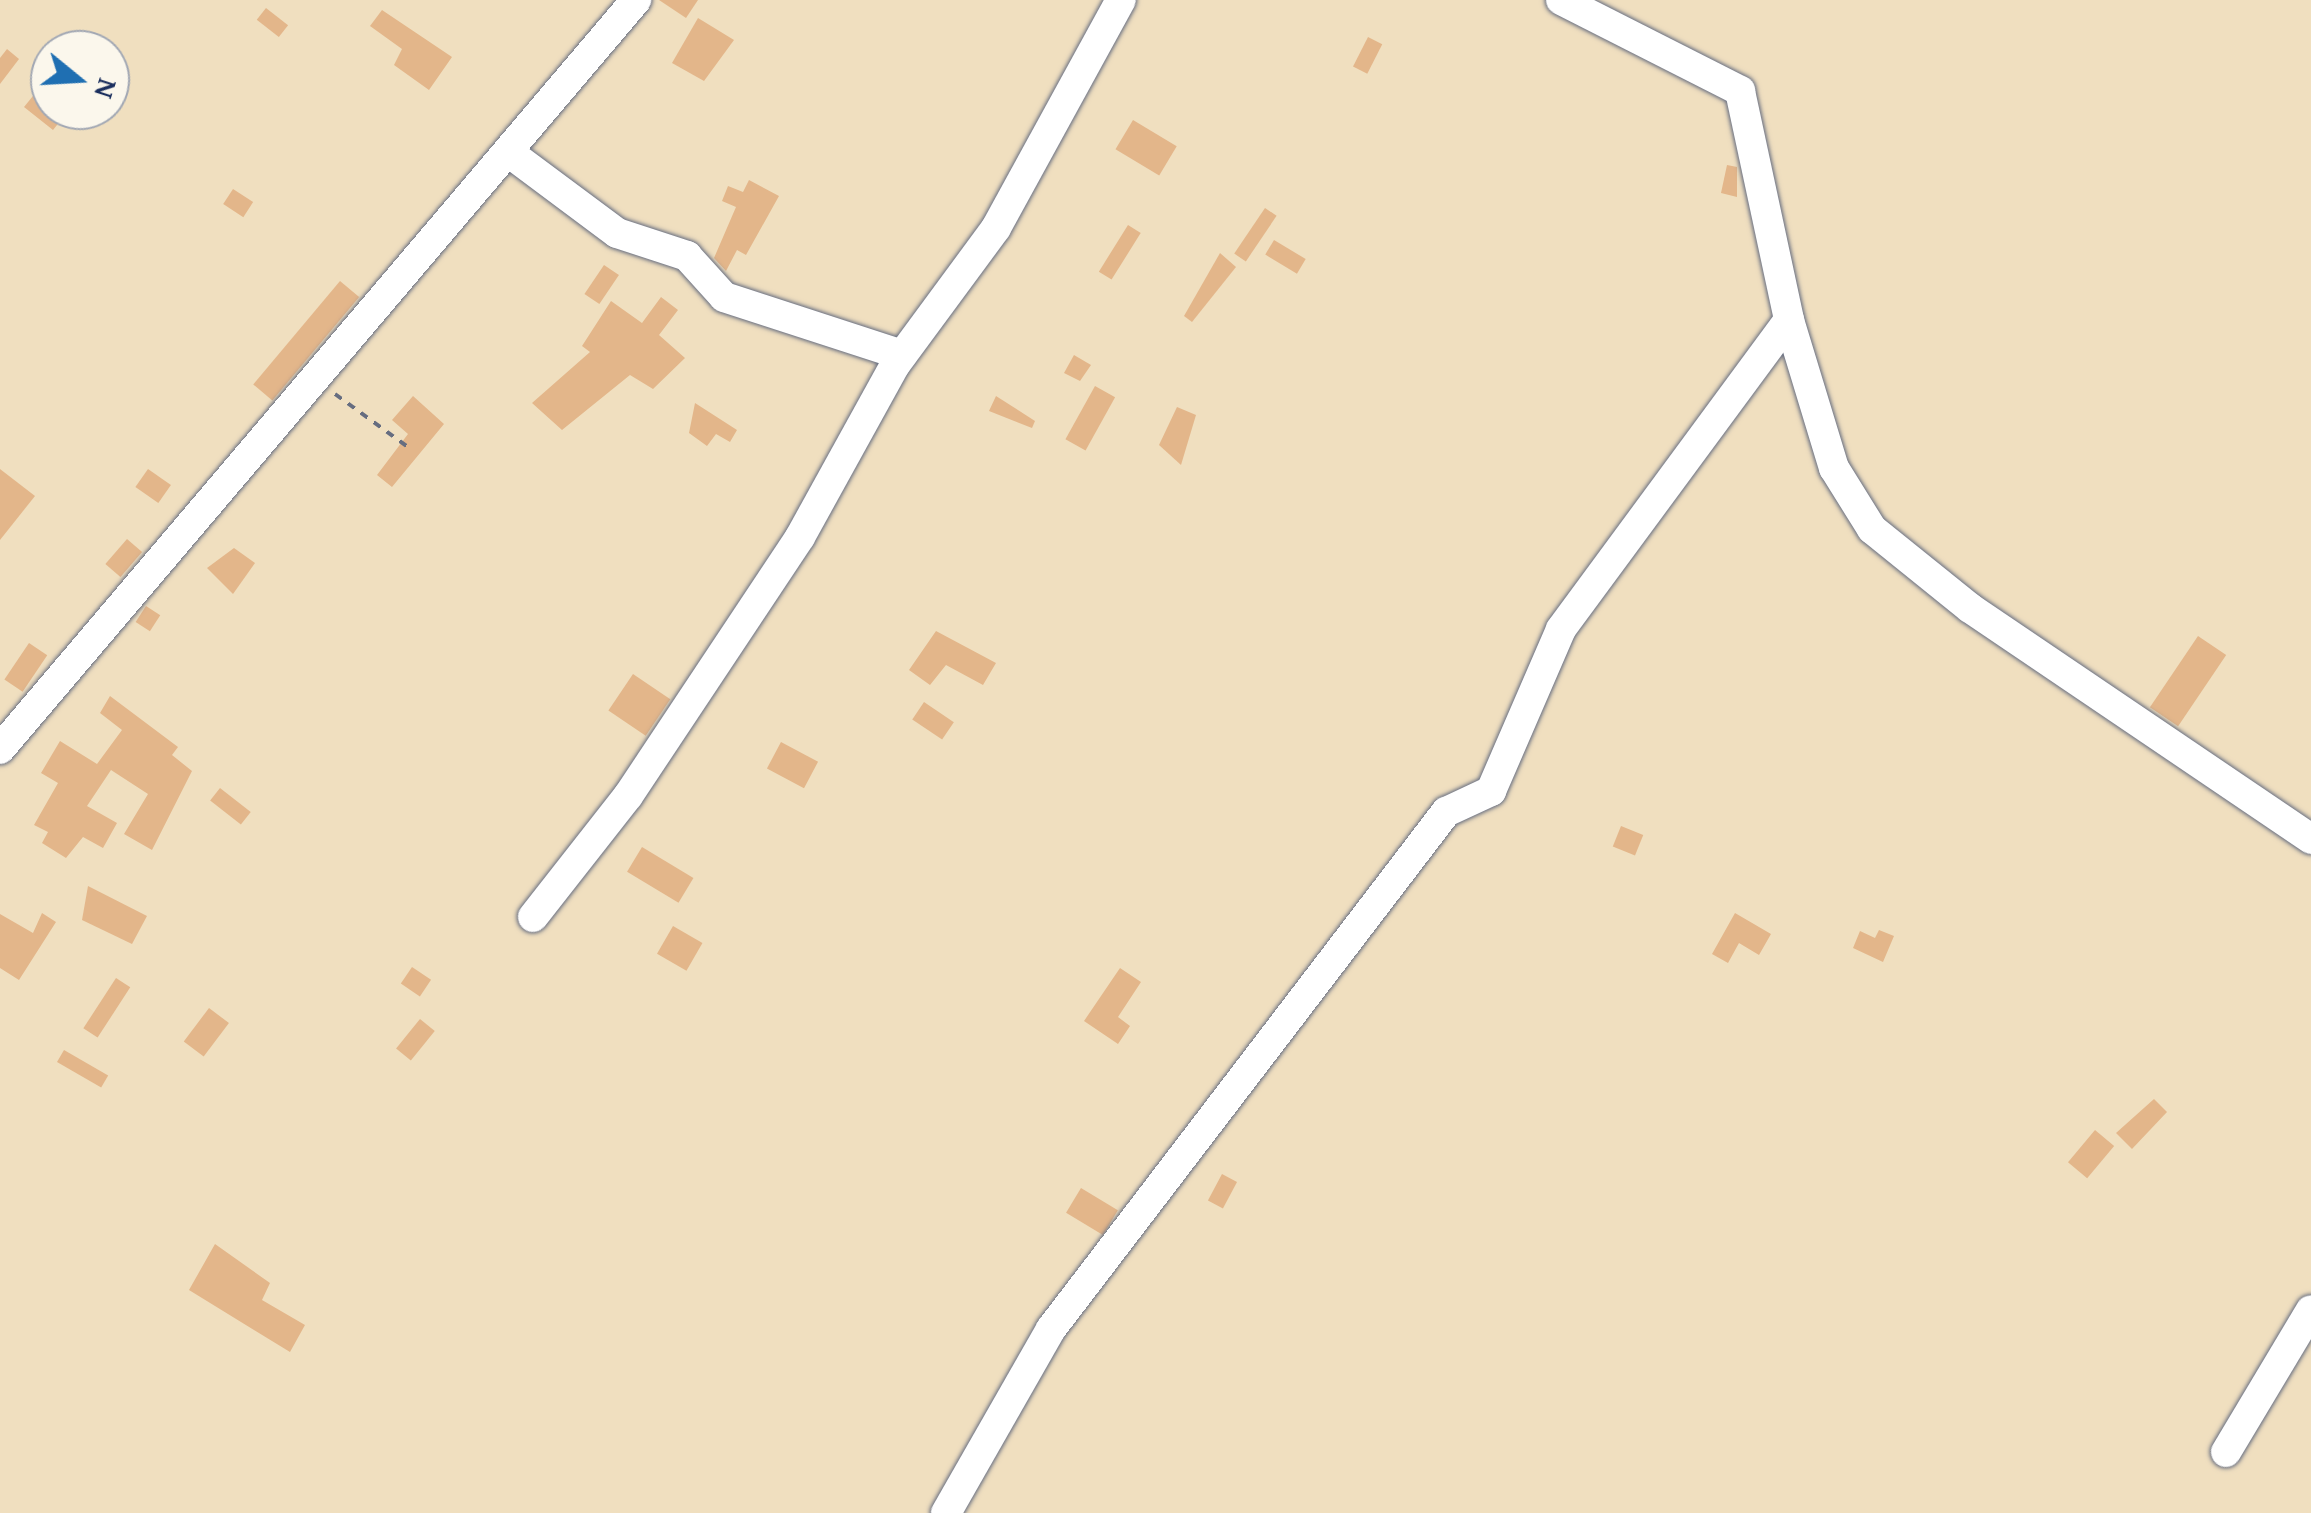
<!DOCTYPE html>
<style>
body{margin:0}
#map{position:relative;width:2311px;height:1513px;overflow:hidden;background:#f0dfbf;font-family:"Gentium Book Plus",serif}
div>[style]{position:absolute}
.building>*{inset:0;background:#e3b68a;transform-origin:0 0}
.path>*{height:4px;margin-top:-2px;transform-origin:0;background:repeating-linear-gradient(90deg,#666d80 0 8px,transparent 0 16px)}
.roads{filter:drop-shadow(0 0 2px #666d80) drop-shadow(0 0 2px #666d80)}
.minor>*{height:30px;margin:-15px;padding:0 15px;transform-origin:15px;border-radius:15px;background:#fff}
span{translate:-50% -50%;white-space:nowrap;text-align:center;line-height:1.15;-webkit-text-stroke:8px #fbf7ec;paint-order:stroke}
.north{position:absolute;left:30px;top:30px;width:100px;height:100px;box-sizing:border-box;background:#fbf7ec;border:2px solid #a1a7b3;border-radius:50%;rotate:108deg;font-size:28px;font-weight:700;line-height:40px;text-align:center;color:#1b2f5e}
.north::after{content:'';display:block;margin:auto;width:35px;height:45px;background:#1f6fb2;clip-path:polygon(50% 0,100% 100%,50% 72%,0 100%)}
</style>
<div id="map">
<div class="building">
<div style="clip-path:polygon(659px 0,698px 0,686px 18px)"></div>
<div style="left:266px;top:8px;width:28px;height:15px;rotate:38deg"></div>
<div style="clip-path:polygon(382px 10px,452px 57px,429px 90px,394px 65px,402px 49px,370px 26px)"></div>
<div style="clip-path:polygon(698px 18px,734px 40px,704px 81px,672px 63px)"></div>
<div style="left:1368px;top:37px;width:16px;height:33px;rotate:27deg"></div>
<div style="clip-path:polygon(7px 49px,19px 59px,0 84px,0 58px)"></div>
<div style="clip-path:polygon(50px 75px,50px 110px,69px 110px,53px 130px,24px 107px)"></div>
<div style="left:1133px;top:120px;width:51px;height:34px;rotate:31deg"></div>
<div style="clip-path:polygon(1727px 165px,1737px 167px,1737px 197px,1721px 193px)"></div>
<div style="clip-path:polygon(749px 180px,779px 196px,746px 255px,737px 250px,726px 271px,714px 258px,736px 207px,722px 201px,728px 186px,743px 192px)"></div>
<div style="left:233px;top:189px;width:24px;height:18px;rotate:33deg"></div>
<div style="left:1265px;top:208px;width:14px;height:55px;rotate:34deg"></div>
<div style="left:1128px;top:225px;width:15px;height:55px;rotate:32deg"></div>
<div style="left:1274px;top:240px;width:37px;height:17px;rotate:31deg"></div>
<div style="clip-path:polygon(1220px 253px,1236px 267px,1192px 322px,1184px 316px)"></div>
<div style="left:604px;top:265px;width:18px;height:35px;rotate:34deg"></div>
<div style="left:340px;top:281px;width:25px;height:135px;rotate:40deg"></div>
<div style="clip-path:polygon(661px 297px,678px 310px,659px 335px,685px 358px,653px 389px,630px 375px,562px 430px,532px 403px,590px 352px,582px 346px,611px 301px,642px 323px)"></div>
<div style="clip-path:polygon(1074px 355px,1091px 365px,1080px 381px,1064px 373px)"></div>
<div style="left:1095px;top:386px;width:23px;height:61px;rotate:29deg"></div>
<div style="clip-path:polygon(413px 396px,444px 424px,392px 487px,377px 475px,408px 434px,392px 420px)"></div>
<div style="clip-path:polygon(996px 396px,1035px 421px,1032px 428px,989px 411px)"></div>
<div style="clip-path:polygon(695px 403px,737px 430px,730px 442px,716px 434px,707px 446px,689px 433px)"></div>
<div style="clip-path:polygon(1177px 407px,1196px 415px,1181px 465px,1159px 445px)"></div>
<div style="clip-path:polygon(0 469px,35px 496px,0 540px)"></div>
<div style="left:148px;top:469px;width:28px;height:22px;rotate:35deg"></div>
<div style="left:127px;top:539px;width:20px;height:33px;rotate:41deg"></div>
<div style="clip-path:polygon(234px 548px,255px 563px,233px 594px,207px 568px)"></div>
<div style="left:146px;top:606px;width:17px;height:19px;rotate:33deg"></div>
<div style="clip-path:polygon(936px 631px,996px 663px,983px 685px,946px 665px,930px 685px,909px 670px)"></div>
<div style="left:2198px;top:636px;width:34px;height:86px;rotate:34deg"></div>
<div style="left:29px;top:643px;width:22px;height:44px;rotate:34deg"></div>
<div style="left:633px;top:674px;width:45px;height:44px;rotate:34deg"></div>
<div style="clip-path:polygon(110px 696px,178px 747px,172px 755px,192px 771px,152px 850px,124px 834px,148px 794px,111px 770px,87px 806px,117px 823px,103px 848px,83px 837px,66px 858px,42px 843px,48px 832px,34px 825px,58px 783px,41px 773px,60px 741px,97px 764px,122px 730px,100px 713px)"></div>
<div style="left:924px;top:702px;width:36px;height:21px;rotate:34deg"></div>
<div style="left:781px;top:742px;width:42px;height:30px;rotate:28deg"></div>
<div style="left:220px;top:788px;width:39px;height:16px;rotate:38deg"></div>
<div style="left:1621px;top:826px;width:24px;height:22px;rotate:22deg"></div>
<div style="left:642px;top:847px;width:60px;height:29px;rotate:31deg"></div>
<div style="clip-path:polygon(88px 886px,147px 916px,132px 944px,82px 920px)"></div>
<div style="clip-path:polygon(42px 913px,56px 922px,19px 980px,0 968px,0 914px,33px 933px)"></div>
<div style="clip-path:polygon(1735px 913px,1771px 934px,1759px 955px,1739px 943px,1728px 963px,1712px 954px)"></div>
<div style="left:673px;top:926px;width:34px;height:32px;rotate:30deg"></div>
<div style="clip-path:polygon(1879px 930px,1894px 936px,1883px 962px,1853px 948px,1860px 931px,1875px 938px)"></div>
<div style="left:412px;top:967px;width:23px;height:20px;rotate:34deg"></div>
<div style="clip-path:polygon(1120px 968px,1141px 982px,1118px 1017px,1130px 1026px,1118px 1044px,1084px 1021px)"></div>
<div style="left:116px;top:978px;width:17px;height:60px;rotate:33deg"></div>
<div style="left:209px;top:1008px;width:25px;height:42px;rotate:37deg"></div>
<div style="left:420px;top:1019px;width:19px;height:38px;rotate:39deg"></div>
<div style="left:64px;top:1050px;width:51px;height:14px;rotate:30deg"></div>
<div style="clip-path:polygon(2154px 1099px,2167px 1112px,2132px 1149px,2116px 1133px)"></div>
<div style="left:2095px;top:1130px;width:25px;height:42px;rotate:40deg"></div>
<div style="left:1222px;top:1174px;width:17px;height:30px;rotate:28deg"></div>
<div style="left:1081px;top:1188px;width:43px;height:29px;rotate:31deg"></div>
<div style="clip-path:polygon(215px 1244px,270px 1283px,262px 1300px,305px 1325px,290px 1352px,189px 1290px)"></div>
</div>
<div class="path">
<div style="left:335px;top:394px;width:95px;rotate:36deg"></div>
</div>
<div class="roads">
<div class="minor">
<div style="left:1561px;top:0;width:201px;rotate:26.9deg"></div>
<div style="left:1740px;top:91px;width:234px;rotate:77.9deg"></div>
<div style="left:1789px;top:320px;width:155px;rotate:73.1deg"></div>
<div style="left:1834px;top:468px;width:72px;rotate:58.1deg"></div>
<div style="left:1872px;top:529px;width:126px;rotate:38.9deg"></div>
<div style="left:1970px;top:608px;width:412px;rotate:34.1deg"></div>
<div style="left:511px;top:154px;width:132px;rotate:36.7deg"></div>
<div style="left:617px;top:233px;width:74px;rotate:18.2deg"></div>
<div style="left:687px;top:256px;width:55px;rotate:47.9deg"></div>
<div style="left:724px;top:297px;width:187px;rotate:18deg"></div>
<div style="left:0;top:749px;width:983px;rotate:-49.66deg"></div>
<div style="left:533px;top:917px;width:154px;rotate:-51.9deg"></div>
<div style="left:628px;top:796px;width:311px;rotate:-56.4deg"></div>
<div style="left:800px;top:537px;width:196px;rotate:-61.1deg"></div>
<div style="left:895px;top:365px;width:170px;rotate:-53.6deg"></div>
<div style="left:996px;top:228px;width:260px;rotate:-61.3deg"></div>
<div style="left:2226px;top:1452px;width:165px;rotate:-59.1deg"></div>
<div style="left:946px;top:1513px;width:212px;rotate:-60.3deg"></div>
<div style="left:1051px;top:1329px;width:651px;rotate:-52.62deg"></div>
<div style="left:1446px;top:812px;width:50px;rotate:-25deg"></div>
<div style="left:1491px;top:791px;width:176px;rotate:-66.6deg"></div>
<div style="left:1561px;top:629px;width:384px;rotate:-53.6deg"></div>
</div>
</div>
<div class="north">N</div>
</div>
